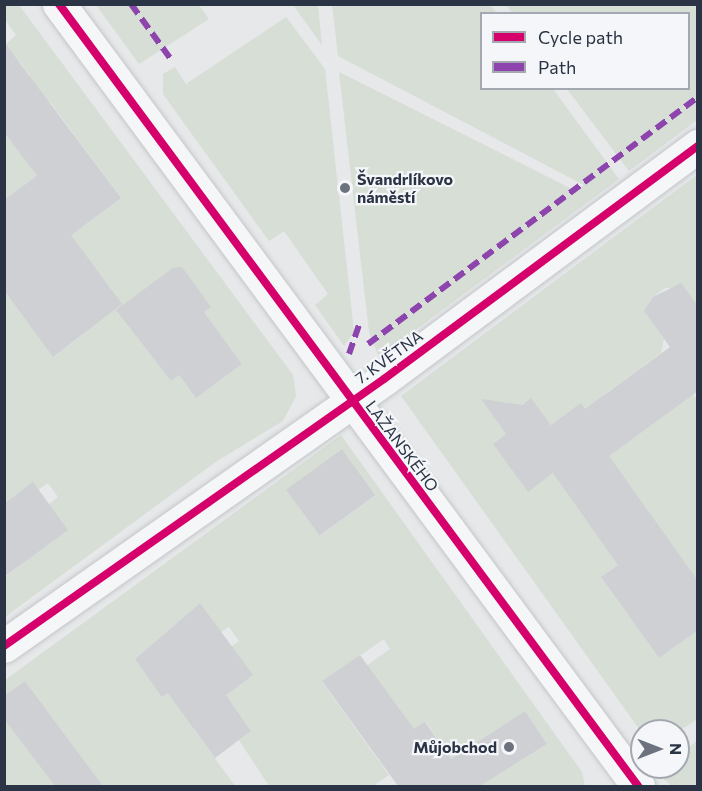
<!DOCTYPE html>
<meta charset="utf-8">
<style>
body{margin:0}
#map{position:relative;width:702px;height:791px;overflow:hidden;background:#e6e8ea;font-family:Commissioner,sans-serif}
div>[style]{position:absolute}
.green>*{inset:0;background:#d6ded6}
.building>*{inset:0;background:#ced0d3;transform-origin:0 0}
.roads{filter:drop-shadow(0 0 2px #c4c6c8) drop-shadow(0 0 2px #c4c6c8)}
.street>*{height:33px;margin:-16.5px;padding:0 16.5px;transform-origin:16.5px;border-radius:16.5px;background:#f5f6f7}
.quiet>*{height:6px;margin-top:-3px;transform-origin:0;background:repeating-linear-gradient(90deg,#8e44ad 0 12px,transparent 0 18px)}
.cycleway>*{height:8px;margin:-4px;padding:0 4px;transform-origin:4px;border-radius:4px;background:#d6006c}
.dots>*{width:16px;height:16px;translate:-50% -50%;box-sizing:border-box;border:3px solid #f4f6f9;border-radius:50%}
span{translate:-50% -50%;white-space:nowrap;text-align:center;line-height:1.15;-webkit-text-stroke:4.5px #f4f6f9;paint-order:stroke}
.poi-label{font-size:16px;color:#2b3445;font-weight:700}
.left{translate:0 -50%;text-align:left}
.right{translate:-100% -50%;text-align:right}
.street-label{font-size:16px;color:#2b3445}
.frame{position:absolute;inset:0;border:6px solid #2b3445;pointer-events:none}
.legend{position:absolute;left:480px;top:12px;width:210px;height:78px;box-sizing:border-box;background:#f4f6f9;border:2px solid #a4a8b1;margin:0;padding:8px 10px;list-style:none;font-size:18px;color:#2b3445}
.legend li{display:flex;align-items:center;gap:12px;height:30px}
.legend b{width:30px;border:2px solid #a4a8b1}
.north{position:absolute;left:630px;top:719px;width:60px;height:60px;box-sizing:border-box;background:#f4f6f9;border:2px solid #a4a8b1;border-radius:50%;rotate:90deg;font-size:16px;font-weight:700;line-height:24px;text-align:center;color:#2b3445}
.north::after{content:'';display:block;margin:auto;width:21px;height:27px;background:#6c737f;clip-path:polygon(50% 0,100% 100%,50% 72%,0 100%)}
</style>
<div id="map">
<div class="green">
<div style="clip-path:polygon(evenodd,5px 5px,19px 5px,293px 375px,296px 396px,283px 421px,217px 461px,5px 617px,5px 577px,67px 529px,49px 504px,58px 497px,48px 483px,38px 490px,33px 483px,5px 504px,5px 290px,53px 357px,86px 332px,90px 307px,112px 290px,102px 277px,80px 293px,61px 200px,81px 227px,121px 198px,50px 102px,17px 126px,16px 147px,47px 190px,5px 200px,5px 95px,30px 76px,19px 61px,5px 71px,5px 45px,16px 35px,5px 20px,5px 5px,211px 307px,204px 312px,242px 364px,196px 398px,179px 375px,171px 381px,128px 325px,211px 307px)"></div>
<div style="clip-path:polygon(96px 5px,199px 5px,209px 19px,139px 64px)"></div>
<div style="clip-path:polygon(293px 5px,318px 5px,322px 45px)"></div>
<div style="clip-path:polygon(332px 5px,490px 5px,497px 13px,482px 14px,482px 88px,553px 89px,619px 179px,379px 357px,369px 332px,339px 72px,576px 191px,584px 185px,338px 56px)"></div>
<div style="clip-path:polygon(506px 5px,697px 5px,697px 120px,629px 171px,567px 89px,688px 88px,688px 14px,512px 13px)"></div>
<div style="clip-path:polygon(286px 17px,325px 69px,354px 332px,344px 346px,315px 305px,328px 294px,284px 231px,269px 241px,163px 94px,163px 74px,175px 67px,186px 84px)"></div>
<div style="clip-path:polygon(evenodd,697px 175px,697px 306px,683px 287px,665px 288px,653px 297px,646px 314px,664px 339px,661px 353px,605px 394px,693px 394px,697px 400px,697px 581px,631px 555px,601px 577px,659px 658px,697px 630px,697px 719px,678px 732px,642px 733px,401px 396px,697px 175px,531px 398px,551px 425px,581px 404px,582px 453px,528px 491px,493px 444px,506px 434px,495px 419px,496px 409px,506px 402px,518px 407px,531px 398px)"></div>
<div style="clip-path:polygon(evenodd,341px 435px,582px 772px,585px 786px,480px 786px,547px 744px,525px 711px,451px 759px,426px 722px,411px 732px,359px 671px,390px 649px,384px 639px,322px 682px,389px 775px,373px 786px,269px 786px,239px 740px,251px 731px,231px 702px,193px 728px,235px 786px,103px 786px,25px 681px,5px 696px,5px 680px,341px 435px,342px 449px,376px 495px,320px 536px,287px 489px,342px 449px,341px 435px,200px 603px,221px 632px,229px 627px,239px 641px,162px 696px,135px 659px,200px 603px)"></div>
<div style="clip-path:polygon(5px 719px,55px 786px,5px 786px)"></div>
<div style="clip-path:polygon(697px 741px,697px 786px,672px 786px,655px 771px,678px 767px,678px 755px)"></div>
</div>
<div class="building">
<div style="clip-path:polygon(4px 42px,121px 198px,71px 235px,122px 304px,53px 357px,4px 290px,4px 200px,37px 176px,4px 132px)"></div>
<div style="clip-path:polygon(182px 267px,211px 307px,204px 312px,242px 364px,196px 398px,179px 375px,171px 381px,116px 310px,173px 268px)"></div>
<div style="clip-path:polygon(681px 283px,698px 306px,698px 391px,609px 456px,698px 581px,698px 630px,659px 658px,601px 577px,618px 565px,553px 473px,528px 492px,493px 444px,506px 434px,481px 399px,522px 405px,531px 398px,551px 425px,581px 403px,585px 409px,670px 347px,644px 311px,653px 297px)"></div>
<div style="left:342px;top:449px;width:57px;height:69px;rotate:54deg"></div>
<div style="clip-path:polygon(33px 482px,68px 530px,4px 577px,4px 504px)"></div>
<div style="clip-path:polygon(200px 603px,253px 675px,226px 695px,251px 731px,215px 758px,168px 693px,162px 697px,135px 659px)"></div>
<div style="clip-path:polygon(360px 655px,414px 729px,425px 722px,451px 759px,525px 711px,547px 744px,480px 786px,398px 786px,322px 681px)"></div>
<div style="clip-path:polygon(25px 681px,103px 786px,55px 786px,4px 719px,4px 696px)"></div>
</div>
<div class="roads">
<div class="street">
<div style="left:59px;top:4px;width:973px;rotate:53.48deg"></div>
<div style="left:4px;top:646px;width:464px;rotate:-35.1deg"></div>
<div style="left:384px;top:379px;width:391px;rotate:-36.6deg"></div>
</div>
</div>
<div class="quiet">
<div style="left:131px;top:4px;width:67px;rotate:54.2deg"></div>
<div style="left:368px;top:344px;width:412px;rotate:-36.8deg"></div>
<div style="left:349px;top:354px;width:34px;rotate:-71deg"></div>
</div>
<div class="cycleway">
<div style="left:59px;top:4px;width:973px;rotate:53.48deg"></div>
<div style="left:4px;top:646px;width:464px;rotate:-35.1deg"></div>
<div style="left:384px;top:379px;width:391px;rotate:-36.6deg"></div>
</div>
<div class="dots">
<div style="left:345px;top:188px;background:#6c737f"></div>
<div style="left:509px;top:747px;background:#6c737f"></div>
</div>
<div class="poi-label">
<span class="left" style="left:357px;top:188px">Švandrlíkovo<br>náměstí</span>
<span class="right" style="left:497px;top:747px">Můjobchod</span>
</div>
<div class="street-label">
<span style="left:389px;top:357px;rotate:-36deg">7. KVĚTNA</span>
<span style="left:402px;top:446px;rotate:53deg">LAŽANSKÉHO</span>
</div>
<div class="frame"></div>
<ul class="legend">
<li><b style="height:8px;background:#d6006c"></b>Cycle path</li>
<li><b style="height:8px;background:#8e44ad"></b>Path</li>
</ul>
<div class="north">N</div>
</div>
